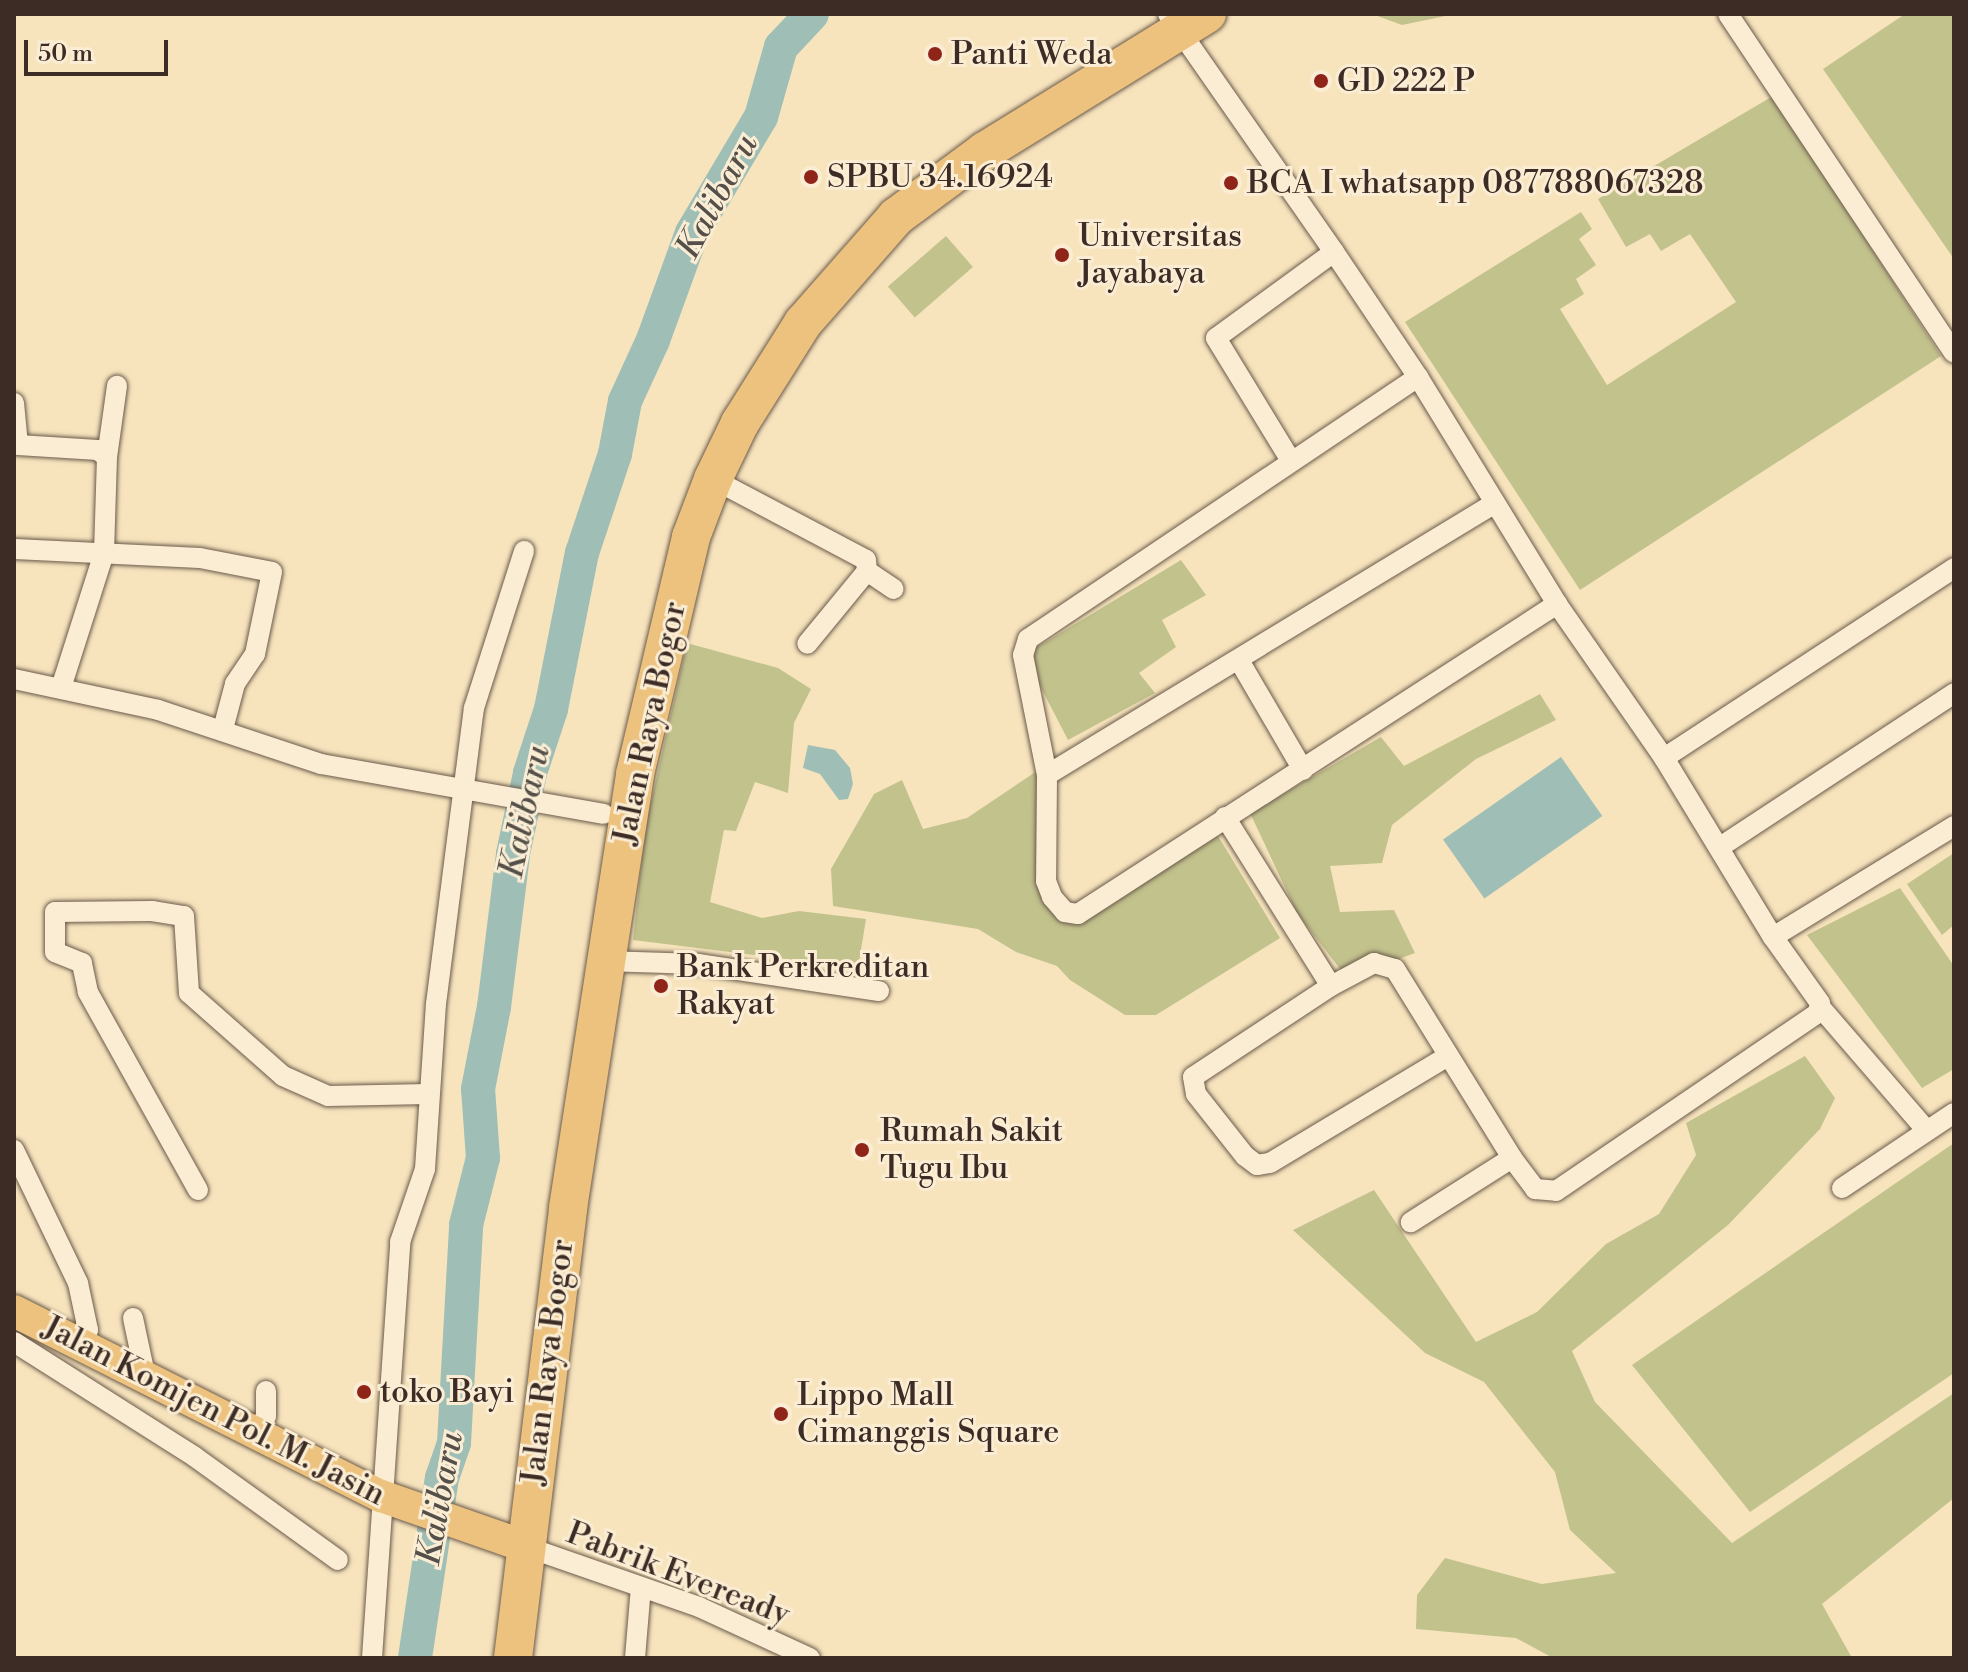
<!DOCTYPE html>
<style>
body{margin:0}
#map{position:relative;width:1968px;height:1672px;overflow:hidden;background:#f7e4bd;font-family:"Libre Bodoni",serif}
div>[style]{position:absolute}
.green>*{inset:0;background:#c2c28d;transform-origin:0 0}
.water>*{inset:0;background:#9ebeb6;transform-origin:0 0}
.river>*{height:34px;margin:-17px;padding:0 17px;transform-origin:17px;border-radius:17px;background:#9ebeb6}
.roads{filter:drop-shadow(0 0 2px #6b5a4b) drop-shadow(0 0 2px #6b5a4b)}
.street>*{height:20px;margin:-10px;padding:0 10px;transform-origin:10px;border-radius:10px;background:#faedd4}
.primary>*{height:32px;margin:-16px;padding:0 16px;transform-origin:16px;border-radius:16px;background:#ecc27e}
.highway>*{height:38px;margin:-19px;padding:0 19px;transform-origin:19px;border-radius:19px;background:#ecc27e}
.dots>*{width:22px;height:22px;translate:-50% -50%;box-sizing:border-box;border:4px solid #faedd4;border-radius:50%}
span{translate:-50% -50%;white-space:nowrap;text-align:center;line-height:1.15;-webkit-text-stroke:6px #faedd4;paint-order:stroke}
.poi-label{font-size:32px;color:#3c2c25}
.left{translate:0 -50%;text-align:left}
.street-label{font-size:32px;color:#3c2c25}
.water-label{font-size:34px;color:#545049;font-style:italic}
.frame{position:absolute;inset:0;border:16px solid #3c2c25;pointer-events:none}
.scale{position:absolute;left:24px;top:40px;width:144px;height:36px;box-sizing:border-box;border:4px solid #3c2c25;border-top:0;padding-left:10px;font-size:24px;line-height:28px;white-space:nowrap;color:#3c2c25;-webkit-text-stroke:6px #faedd4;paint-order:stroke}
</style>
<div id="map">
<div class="green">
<div style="clip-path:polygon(1372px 14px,1455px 14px,1402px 25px)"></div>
<div style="clip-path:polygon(1905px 14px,1954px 14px,1954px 259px,1823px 69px)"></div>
<div style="clip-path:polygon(1773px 96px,1941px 356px,1580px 590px,1405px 322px,1581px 212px,1592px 229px,1579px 239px,1596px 265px,1576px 279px,1584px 294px,1560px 309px,1607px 385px,1736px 302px,1690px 234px,1661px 251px,1650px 234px,1626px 247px,1598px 199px)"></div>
<div style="left:946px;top:236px;width:41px;height:77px;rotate:49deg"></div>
<div style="clip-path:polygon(1181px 560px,1206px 595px,1162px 620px,1176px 647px,1139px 673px,1155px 693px,1068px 740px,1024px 655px)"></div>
<div style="clip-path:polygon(687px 643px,778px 668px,811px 689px,794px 723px,788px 793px,755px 782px,736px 831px,724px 830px,710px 902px,762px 918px,799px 911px,866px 919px,858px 968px,633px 940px,645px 829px)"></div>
<div style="clip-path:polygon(1540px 694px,1556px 720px,1476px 759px,1392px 825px,1382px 863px,1330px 866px,1340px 912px,1394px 910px,1415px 953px,1347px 978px,1297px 913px,1250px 813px,1381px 737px,1404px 766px)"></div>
<div style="clip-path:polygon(1040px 769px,1057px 907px,1092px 914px,1218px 836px,1280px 938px,1156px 1015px,1125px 1015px,1070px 980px,1057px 966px,1016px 952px,978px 929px,833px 906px,831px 869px,874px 794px,902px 780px,923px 829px,967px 818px)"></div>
<div style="clip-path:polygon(1954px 853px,1954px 925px,1942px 935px,1907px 884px)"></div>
<div style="clip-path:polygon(1900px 888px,1954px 966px,1954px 1069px,1922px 1088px,1807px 935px)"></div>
<div style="clip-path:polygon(1805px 1056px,1835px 1098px,1820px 1129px,1728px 1225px,1572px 1351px,1595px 1402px,1732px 1543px,1954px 1393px,1954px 1498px,1822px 1604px,1852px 1658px,1553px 1658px,1516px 1638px,1416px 1629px,1417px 1595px,1445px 1558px,1542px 1584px,1616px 1573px,1570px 1530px,1555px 1472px,1484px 1382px,1425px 1353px,1293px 1230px,1374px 1190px,1476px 1342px,1537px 1312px,1606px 1244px,1659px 1214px,1696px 1155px,1686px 1123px)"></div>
<div style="clip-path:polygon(1954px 1143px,1954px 1373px,1750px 1512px,1632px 1365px)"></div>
</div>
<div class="water">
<div style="clip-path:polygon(808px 745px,835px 750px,850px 768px,853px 784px,848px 799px,839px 800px,820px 774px,803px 768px)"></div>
<div style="left:1561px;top:757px;width:72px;height:144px;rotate:55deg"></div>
</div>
<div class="river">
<div style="left:415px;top:1658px;width:182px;rotate:-81.5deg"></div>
<div style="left:442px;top:1478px;width:37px;rotate:-71deg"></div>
<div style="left:454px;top:1443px;width:218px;rotate:-86.8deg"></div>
<div style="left:466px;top:1225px;width:69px;rotate:-75.8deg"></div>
<div style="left:483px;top:1158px;width:69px;rotate:-94.1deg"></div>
<div style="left:478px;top:1089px;width:84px;rotate:-79deg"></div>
<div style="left:494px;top:1007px;width:154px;rotate:-82.9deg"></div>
<div style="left:513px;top:854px;width:83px;rotate:-78.1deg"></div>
<div style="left:530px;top:773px;width:67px;rotate:-71.8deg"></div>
<div style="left:551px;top:709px;width:159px;rotate:-78.8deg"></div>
<div style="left:582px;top:553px;width:104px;rotate:-71.6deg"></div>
<div style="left:615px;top:454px;width:54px;rotate:-79.3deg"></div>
<div style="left:625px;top:401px;width:67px;rotate:-65.3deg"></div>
<div style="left:653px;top:340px;width:114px;rotate:-70deg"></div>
<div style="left:692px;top:233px;width:135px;rotate:-59.3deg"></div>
<div style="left:761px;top:117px;width:73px;rotate:-74.1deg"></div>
<div style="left:781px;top:47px;width:45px;rotate:-46.8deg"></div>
</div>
<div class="roads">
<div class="street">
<div style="left:1168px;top:14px;width:290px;rotate:55.1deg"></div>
<div style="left:1334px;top:252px;width:146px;rotate:143.9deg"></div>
<div style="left:1216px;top:338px;width:144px;rotate:58.6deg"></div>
<div style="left:1728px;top:14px;width:407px;rotate:56.3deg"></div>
<div style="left:1334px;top:252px;width:151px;rotate:56.1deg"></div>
<div style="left:1418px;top:377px;width:266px;rotate:58.5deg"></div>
<div style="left:1557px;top:604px;width:188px;rotate:55.2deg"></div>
<div style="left:1664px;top:758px;width:210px;rotate:58.7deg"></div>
<div style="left:1773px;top:937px;width:212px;rotate:-31.5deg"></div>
<div style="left:1418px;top:377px;width:470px;rotate:146.1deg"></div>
<div style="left:1028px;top:639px;width:17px;rotate:107deg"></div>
<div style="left:1023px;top:655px;width:122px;rotate:78.7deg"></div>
<div style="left:1047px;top:775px;width:106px;rotate:90.5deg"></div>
<div style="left:1046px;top:881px;width:17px;rotate:69deg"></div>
<div style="left:1052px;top:897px;width:20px;rotate:49deg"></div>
<div style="left:1065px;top:912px;width:13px;rotate:9deg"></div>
<div style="left:1078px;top:914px;width:571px;rotate:-32.91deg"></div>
<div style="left:14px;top:403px;width:42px;rotate:84.6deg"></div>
<div style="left:18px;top:445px;width:80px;rotate:3.6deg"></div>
<div style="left:98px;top:450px;width:11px;rotate:38deg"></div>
<div style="left:107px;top:457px;width:96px;rotate:91.8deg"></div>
<div style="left:104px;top:553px;width:139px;rotate:107.7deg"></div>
<div style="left:107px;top:457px;width:72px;rotate:-82deg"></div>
<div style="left:713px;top:479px;width:173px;rotate:27.9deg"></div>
<div style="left:866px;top:560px;width:11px;rotate:85deg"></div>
<div style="left:867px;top:571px;width:94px;rotate:129.4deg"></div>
<div style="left:15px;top:549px;width:185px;rotate:2.8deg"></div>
<div style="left:200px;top:558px;width:73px;rotate:11deg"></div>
<div style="left:272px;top:572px;width:84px;rotate:101.7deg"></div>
<div style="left:255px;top:654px;width:36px;rotate:124deg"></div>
<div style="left:235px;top:684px;width:47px;rotate:104.9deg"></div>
<div style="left:867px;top:571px;width:32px;rotate:34deg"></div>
<div style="left:1240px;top:662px;width:125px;rotate:59.7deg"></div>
<div style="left:14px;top:679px;width:147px;rotate:12.1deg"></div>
<div style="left:158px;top:710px;width:172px;rotate:18.3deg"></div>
<div style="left:321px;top:764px;width:287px;rotate:10deg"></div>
<div style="left:1664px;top:758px;width:347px;rotate:-33.2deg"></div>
<div style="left:1047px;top:775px;width:524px;rotate:-31.26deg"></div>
<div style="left:1225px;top:817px;width:199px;rotate:57.9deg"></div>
<div style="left:1331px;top:986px;width:165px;rotate:146.6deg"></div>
<div style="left:1193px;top:1077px;width:17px;rotate:80deg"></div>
<div style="left:1196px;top:1094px;width:79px;rotate:51.7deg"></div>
<div style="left:1245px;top:1156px;width:15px;rotate:37deg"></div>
<div style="left:1257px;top:1165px;width:13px;rotate:-9deg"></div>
<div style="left:1270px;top:1163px;width:208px;rotate:-31deg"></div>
<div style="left:1720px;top:847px;width:280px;rotate:-33.3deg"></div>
<div style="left:604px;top:961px;width:94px;rotate:1.8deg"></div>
<div style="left:698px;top:964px;width:183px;rotate:8.5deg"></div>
<div style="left:1331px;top:986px;width:49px;rotate:-28.1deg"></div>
<div style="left:1374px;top:963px;width:22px;rotate:16deg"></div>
<div style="left:1395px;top:969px;width:222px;rotate:58.2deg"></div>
<div style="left:1512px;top:1158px;width:120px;rotate:147.6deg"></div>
<div style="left:1821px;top:1008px;width:162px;rotate:49.2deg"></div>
<div style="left:14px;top:1150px;width:148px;rotate:64.3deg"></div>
<div style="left:78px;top:1283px;width:48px;rotate:78deg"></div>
<div style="left:88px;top:1330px;width:17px;rotate:114deg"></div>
<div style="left:1512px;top:1158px;width:39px;rotate:53deg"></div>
<div style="left:1535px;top:1189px;width:21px;rotate:5deg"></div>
<div style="left:1556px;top:1191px;width:317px;rotate:-34.2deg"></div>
<div style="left:1818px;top:1013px;width:10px;rotate:-79deg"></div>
<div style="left:1820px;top:1003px;width:81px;rotate:-125.5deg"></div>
<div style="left:1842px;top:1188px;width:135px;rotate:-33.8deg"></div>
<div style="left:198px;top:1190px;width:227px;rotate:-119.1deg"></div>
<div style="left:88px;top:992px;width:30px;rotate:-102deg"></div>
<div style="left:82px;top:963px;width:29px;rotate:-158deg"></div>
<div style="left:55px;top:952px;width:40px;rotate:-90deg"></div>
<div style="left:55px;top:912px;width:97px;rotate:-0.6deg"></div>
<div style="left:152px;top:911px;width:32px;rotate:9deg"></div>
<div style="left:184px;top:916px;width:77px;rotate:86.3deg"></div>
<div style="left:189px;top:993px;width:125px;rotate:41.4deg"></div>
<div style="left:283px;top:1076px;width:49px;rotate:24deg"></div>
<div style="left:328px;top:1096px;width:100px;rotate:-1.1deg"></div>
<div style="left:133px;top:1318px;width:62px;rotate:78deg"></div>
<div style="left:14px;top:1342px;width:214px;rotate:32.4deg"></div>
<div style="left:195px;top:1457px;width:176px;rotate:35.8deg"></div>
<div style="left:256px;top:1435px;width:21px;rotate:-62deg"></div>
<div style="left:266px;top:1416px;width:25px;rotate:-90deg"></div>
<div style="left:524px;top:1546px;width:185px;rotate:19.2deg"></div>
<div style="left:699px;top:1607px;width:122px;rotate:24.7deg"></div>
<div style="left:372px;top:1658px;width:417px;rotate:-86.1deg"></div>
<div style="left:400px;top:1242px;width:77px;rotate:-71.1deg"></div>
<div style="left:425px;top:1169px;width:165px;rotate:-86.2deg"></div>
<div style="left:436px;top:1004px;width:298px;rotate:-82.7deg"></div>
<div style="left:474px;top:708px;width:165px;rotate:-72.3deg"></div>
<div style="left:635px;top:1658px;width:71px;rotate:-85.2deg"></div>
</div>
<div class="primary">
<div style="left:14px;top:1311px;width:411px;rotate:26.8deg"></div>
<div style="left:381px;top:1496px;width:151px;rotate:19.3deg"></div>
</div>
<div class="highway">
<div style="left:513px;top:1658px;width:453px;rotate:-83deg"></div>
<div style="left:568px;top:1208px;width:439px;rotate:-81.2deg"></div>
<div style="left:635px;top:774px;width:244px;rotate:-76.7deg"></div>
<div style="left:691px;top:537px;width:62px;rotate:-69.2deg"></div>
<div style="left:713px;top:479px;width:62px;rotate:-64.3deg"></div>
<div style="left:740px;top:423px;width:118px;rotate:-57.8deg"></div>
<div style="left:803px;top:323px;width:141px;rotate:-48.7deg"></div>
<div style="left:896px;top:217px;width:111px;rotate:-36.6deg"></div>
<div style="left:985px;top:151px;width:261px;rotate:-31.7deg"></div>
</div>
</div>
<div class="dots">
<div style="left:935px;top:54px;background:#8f2418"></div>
<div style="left:1321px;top:81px;background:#8f2418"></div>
<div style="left:811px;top:177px;background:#8f2418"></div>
<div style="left:1231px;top:183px;background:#8f2418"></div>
<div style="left:1062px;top:255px;background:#8f2418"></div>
<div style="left:661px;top:986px;background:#8f2418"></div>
<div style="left:862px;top:1150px;background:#8f2418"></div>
<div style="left:364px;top:1392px;background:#8f2418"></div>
<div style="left:781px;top:1414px;background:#8f2418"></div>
</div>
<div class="poi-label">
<span class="left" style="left:951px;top:54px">Panti Weda</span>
<span class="left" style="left:1337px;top:81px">GD 222 P</span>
<span class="left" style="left:827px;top:177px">SPBU 34.16924</span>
<span class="left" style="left:1247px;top:183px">BCA I whatsapp 087788067328</span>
<span class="left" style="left:1078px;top:255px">Universitas<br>Jayabaya</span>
<span class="left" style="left:677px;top:986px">Bank Perkreditan<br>Rakyat</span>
<span class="left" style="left:880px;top:1150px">Rumah Sakit<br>Tugu Ibu</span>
<span class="left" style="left:380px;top:1392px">toko Bayi</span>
<span class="left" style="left:797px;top:1414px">Lippo Mall<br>Cimanggis Square</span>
</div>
<div class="street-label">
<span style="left:650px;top:723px;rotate:-78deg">Jalan Raya Bogor</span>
<span style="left:548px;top:1362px;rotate:-83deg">Jalan Raya Bogor</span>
<span style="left:214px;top:1411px;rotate:27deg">Jalan Komjen Pol. M. Jasin</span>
<span style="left:678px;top:1574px;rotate:21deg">Pabrik Eveready</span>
</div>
<div class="water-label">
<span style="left:718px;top:197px;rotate:-62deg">Kalibaru</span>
<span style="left:526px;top:812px;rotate:-78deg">Kalibaru</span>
<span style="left:441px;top:1499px;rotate:-80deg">Kalibaru</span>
</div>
<div class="frame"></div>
<div class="scale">50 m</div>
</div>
